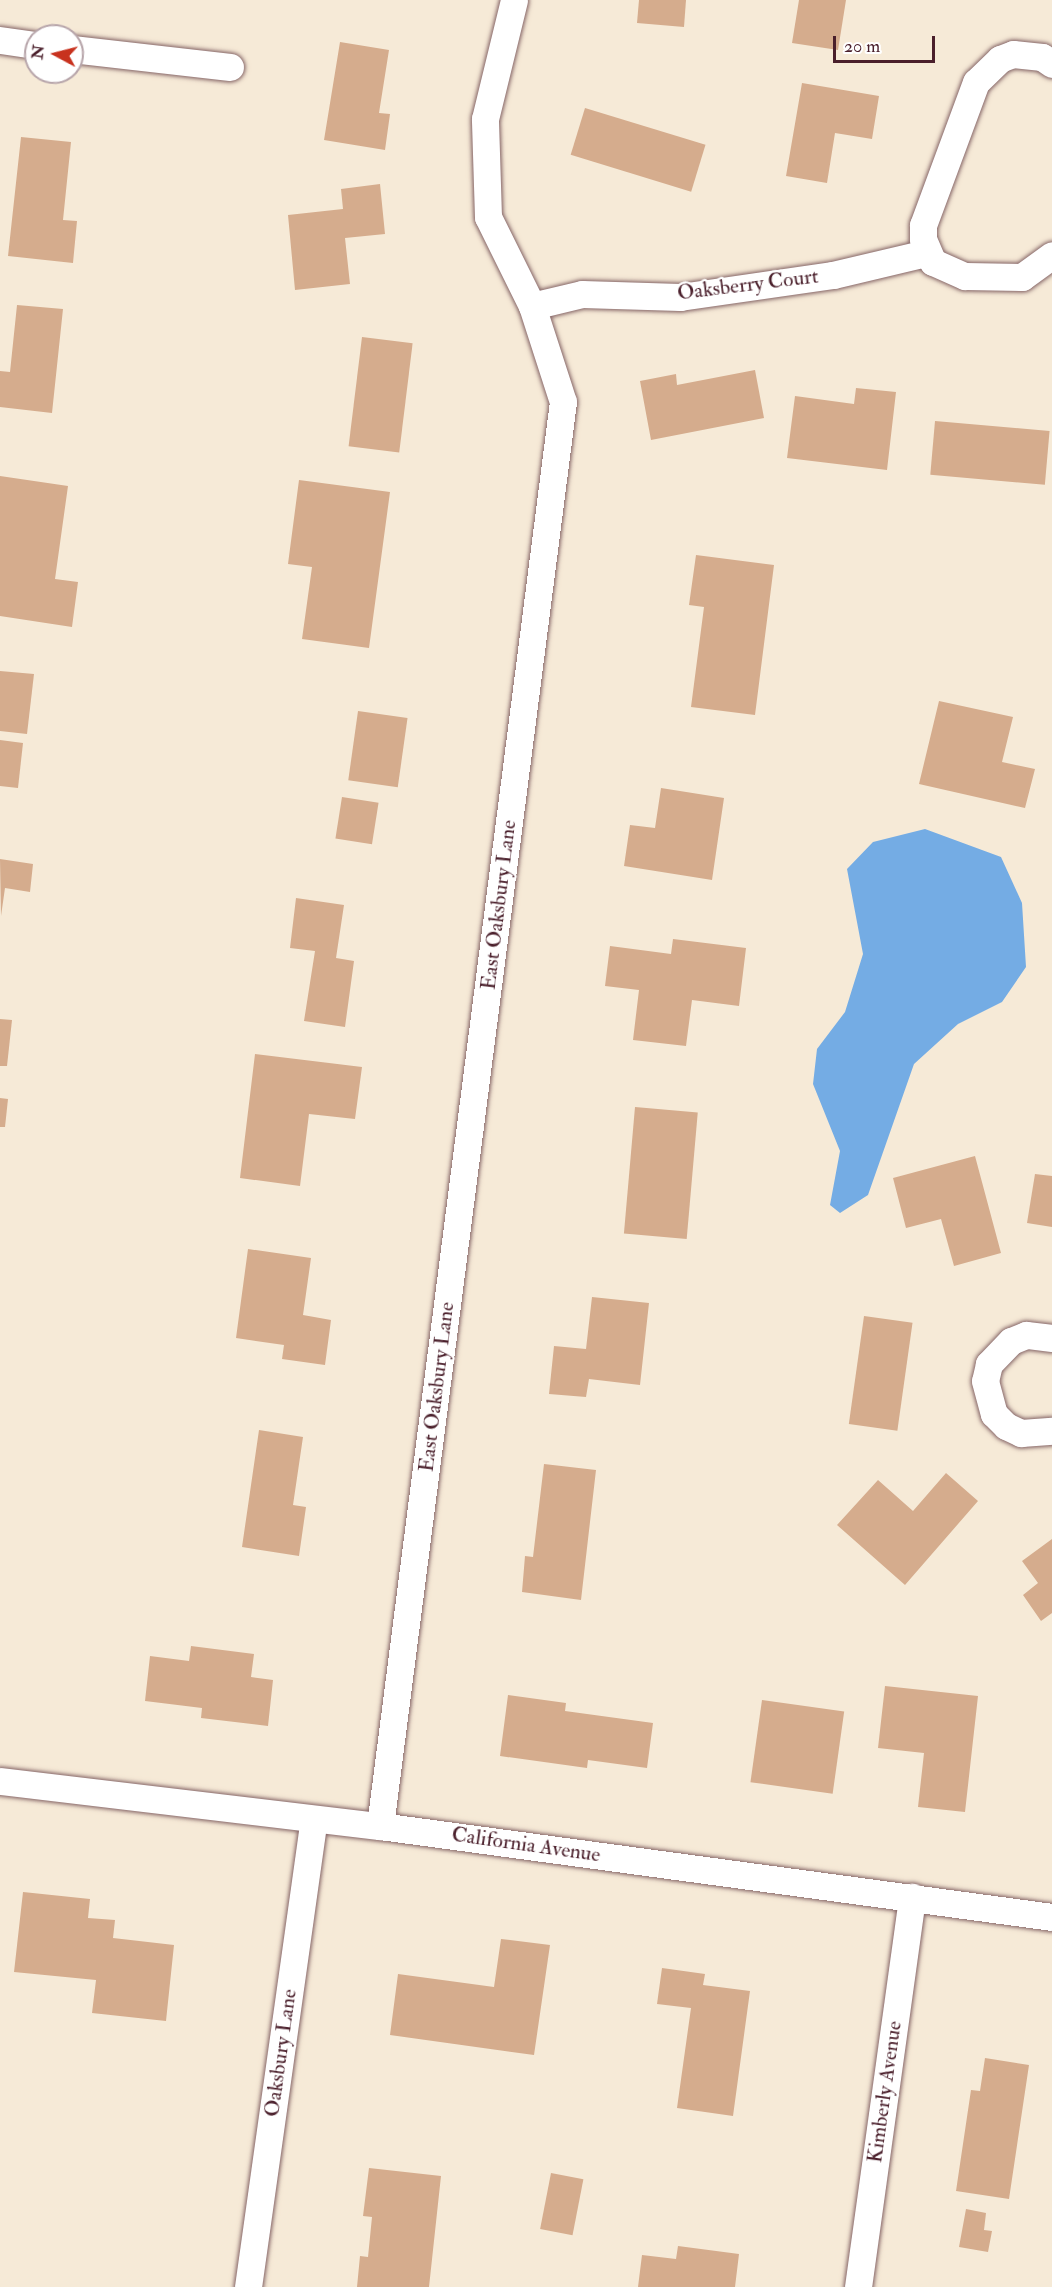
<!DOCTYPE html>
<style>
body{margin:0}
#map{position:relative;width:1052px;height:2287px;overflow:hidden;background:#f6ead7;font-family:"IM FELL Double Pica",serif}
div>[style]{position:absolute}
.water>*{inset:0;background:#74ace4}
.building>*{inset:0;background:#d5ac8d;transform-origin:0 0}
.roads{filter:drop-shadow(0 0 2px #866667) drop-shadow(0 0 2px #866667)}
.street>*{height:27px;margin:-13.5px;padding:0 13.5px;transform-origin:13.5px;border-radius:13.5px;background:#fff}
span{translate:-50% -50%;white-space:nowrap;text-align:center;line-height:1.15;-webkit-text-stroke:4.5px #fff;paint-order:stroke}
.street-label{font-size:21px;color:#4a1f2b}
.north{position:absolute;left:24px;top:24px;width:60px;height:60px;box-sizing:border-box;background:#fff;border:2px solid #b7a5aa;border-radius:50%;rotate:277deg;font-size:16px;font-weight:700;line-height:24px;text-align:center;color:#4a1f2b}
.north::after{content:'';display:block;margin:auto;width:21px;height:27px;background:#c8321e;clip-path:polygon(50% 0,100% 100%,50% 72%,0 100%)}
.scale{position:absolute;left:833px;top:36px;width:102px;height:27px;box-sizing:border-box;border:3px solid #4a1f2b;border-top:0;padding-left:8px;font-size:18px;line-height:21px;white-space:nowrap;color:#4a1f2b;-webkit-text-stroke:4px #fff;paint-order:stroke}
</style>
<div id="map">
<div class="water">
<div style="clip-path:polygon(925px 829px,1001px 857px,1022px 903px,1026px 967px,1002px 1002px,958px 1024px,914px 1064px,868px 1195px,840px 1213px,830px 1205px,840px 1151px,813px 1084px,817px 1049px,845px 1012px,863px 954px,847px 869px,873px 842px)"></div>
</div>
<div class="building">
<div style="clip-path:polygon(639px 0,686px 0,684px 27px,637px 23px)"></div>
<div style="clip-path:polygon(799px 0,846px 0,838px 50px,792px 43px)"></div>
<div style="clip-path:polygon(340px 42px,389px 50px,379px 113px,390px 114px,385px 150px,324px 140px)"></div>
<div style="clip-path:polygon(802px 83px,879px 96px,872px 139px,835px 133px,827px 183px,786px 176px)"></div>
<div style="left:585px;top:108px;width:126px;height:49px;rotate:17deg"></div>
<div style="clip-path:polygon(21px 137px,71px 142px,63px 220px,77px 221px,73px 263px,8px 256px)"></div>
<div style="clip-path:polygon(380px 184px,385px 234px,345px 238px,350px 284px,295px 290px,288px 215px,343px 209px,341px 189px)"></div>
<div style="clip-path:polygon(17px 305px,63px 309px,52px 413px,0 407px,0 371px,10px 372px)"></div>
<div style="left:362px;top:337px;width:51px;height:110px;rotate:7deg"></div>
<div style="clip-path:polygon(755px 370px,764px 418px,651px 440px,640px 381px,676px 374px,677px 385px)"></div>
<div style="clip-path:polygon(856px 388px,896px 392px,887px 470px,787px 458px,795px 396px,854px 404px)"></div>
<div style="left:935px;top:421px;width:115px;height:54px;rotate:5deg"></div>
<div style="clip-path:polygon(0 476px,68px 486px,55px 579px,78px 582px,72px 627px,0 616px)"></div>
<div style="clip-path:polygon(299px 480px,390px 492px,369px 648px,302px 639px,312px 567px,288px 564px)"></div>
<div style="clip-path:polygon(696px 555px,774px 565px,755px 715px,691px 707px,704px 607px,689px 605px)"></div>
<div style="clip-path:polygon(0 671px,34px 674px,27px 734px,0 731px)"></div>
<div style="clip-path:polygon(939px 701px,1013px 717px,1002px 762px,1035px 769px,1025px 808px,919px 784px)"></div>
<div style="left:358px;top:711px;width:50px;height:70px;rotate:8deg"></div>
<div style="clip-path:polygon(0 740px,23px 743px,18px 788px,0 786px)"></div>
<div style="clip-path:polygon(661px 788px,724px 798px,712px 880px,624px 866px,630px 825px,655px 828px)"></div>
<div style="left:342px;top:797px;width:37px;height:42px;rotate:9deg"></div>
<div style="clip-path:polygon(0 859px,33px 864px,30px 892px,5px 888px,1px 916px)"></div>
<div style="clip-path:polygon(296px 898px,344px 905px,336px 958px,354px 961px,345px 1027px,304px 1021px,315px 951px,290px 948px)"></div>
<div style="clip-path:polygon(673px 939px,746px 948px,739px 1006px,692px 1000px,686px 1046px,633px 1040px,639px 990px,605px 986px,610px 946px,671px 954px)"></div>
<div style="clip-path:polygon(0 1019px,12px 1020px,7px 1066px,0 1066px)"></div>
<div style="clip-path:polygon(255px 1054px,362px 1067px,355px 1119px,309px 1114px,300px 1186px,240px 1178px)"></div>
<div style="clip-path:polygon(0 1098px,8px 1099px,5px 1127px,0 1127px)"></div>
<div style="left:635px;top:1107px;width:63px;height:127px;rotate:5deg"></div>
<div style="clip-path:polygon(975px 1156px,1001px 1253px,954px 1266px,941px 1219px,906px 1228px,893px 1178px)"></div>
<div style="clip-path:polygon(1035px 1174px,1052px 1176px,1052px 1227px,1027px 1223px)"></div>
<div style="clip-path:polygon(248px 1249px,311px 1258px,303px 1315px,331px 1320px,325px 1365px,282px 1359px,284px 1345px,236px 1338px)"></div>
<div style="clip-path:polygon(592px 1297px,649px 1303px,640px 1385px,589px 1379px,586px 1397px,549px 1394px,554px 1346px,586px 1349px)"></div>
<div style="left:864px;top:1316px;width:49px;height:109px;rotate:8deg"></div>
<div style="clip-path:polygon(259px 1430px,303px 1437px,293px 1505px,306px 1507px,299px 1556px,242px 1547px)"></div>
<div style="clip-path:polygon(544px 1464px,596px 1470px,581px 1600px,522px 1592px,525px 1556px,533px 1557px)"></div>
<div style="clip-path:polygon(946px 1473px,978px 1501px,905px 1585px,837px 1525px,878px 1480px,913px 1511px)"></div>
<div style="clip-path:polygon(1052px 1539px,1052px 1613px,1041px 1621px,1023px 1595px,1038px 1583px,1022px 1561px)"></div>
<div style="clip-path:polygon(191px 1646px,254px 1654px,251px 1677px,273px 1680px,268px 1726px,201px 1718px,202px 1708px,145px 1701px,150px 1656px,189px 1661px)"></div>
<div style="clip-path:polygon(885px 1686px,978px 1696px,965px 1812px,918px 1807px,924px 1753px,878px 1748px)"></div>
<div style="clip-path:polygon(508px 1695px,566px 1703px,565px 1711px,653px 1723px,647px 1768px,588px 1760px,587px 1768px,500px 1756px)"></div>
<div style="left:762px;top:1700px;width:83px;height:83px;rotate:8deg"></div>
<div style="clip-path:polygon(23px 1892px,90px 1899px,88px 1918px,115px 1920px,113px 1938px,174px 1945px,166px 2021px,92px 2013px,96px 1980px,14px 1972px)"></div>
<div style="clip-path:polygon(501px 1939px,550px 1945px,534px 2055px,390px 2035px,398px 1974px,494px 1987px)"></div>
<div style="clip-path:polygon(662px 1968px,705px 1974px,703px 1985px,750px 1991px,733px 2116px,677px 2108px,691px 2008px,657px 2004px)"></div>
<div style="clip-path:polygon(985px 2058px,1029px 2065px,1009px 2199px,956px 2191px,971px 2090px,980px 2091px)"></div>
<div style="clip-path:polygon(369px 2168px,441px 2176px,429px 2287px,357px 2287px,360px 2256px,368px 2257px,372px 2217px,363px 2216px)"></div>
<div style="left:551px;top:2173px;width:33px;height:57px;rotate:11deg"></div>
<div style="clip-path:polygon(966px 2209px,986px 2213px,984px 2230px,992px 2231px,988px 2252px,959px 2247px)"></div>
<div style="clip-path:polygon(678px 2246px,739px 2254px,735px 2287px,638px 2287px,642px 2255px,676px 2259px)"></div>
</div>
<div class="roads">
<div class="street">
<div style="left:0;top:40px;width:36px;rotate:8deg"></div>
<div style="left:72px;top:49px;width:159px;rotate:6.5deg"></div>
<div style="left:1052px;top:64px;width:12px;rotate:-145deg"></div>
<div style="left:1042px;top:57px;width:29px;rotate:-174deg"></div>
<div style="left:1013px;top:54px;width:14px;rotate:159deg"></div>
<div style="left:1000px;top:59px;width:33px;rotate:136deg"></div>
<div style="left:976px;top:82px;width:153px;rotate:110.3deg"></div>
<div style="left:923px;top:225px;width:14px;rotate:90deg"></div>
<div style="left:923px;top:239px;width:25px;rotate:67deg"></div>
<div style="left:933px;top:262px;width:35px;rotate:24deg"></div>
<div style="left:965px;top:276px;width:57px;rotate:1deg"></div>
<div style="left:1022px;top:277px;width:37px;rotate:-36deg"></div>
<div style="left:532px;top:306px;width:51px;rotate:-13.5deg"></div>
<div style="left:582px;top:294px;width:98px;rotate:1.8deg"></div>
<div style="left:680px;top:297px;width:155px;rotate:-8.2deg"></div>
<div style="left:833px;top:275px;width:96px;rotate:-13.3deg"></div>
<div style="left:1052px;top:1338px;width:26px;rotate:-173deg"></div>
<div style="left:1026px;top:1335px;width:16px;rotate:158deg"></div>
<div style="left:1011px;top:1341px;width:32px;rotate:134deg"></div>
<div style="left:989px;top:1364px;width:17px;rotate:103deg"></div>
<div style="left:985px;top:1381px;width:34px;rotate:75deg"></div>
<div style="left:994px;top:1414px;width:17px;rotate:45deg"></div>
<div style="left:1006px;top:1426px;width:17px;rotate:25deg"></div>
<div style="left:1021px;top:1433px;width:31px;rotate:-4deg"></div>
<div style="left:0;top:1781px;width:383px;rotate:6.8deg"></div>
<div style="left:380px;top:1826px;width:678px;rotate:7.71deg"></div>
<div style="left:380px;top:1826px;width:1436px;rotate:-82.68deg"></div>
<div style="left:563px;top:402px;width:101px;rotate:-107.9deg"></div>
<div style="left:532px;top:306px;width:99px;rotate:-116.3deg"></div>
<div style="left:488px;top:217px;width:98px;rotate:-91.8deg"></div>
<div style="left:485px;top:119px;width:122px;rotate:-76.3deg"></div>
<div style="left:248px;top:2287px;width:472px;rotate:-82deg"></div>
<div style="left:858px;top:2287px;width:394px;rotate:-82.1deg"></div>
</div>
</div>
<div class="street-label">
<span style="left:748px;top:285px;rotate:-7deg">Oaksberry Court</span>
<span style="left:499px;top:905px;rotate:-83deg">East Oaksbury Lane</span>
<span style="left:437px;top:1387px;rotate:-83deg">East Oaksbury Lane</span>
<span style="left:526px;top:1845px;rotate:8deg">California Avenue</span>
<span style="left:281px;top:2053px;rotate:-82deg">Oaksbury Lane</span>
<span style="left:885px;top:2092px;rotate:-82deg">Kimberly Avenue</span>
</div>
<div class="north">N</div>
<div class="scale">20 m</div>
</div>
